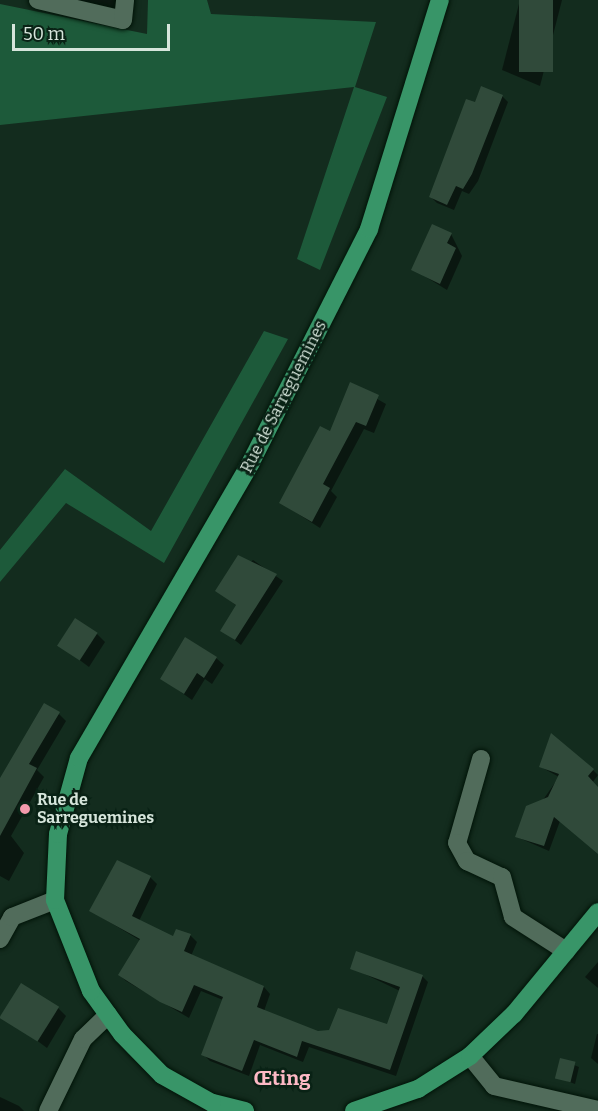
<!DOCTYPE html>
<meta charset="utf-8">
<style>
body{margin:0}
#map{position:relative;width:598px;height:1111px;overflow:hidden;background:#132c1e;font-family:Bitter,serif}
div>[style]{position:absolute}
.green>*{inset:0;background:#1d5a3a}
.shadow>*{inset:0;background:#0007}
.building>*{inset:0;background:#304a3a;transform-origin:0 0}
.roads{filter:drop-shadow(0 0 2px #001408) drop-shadow(0 0 2px #001408)}
.minor>*{height:18px;margin:-9px;padding:0 9px;transform-origin:9px;border-radius:9px;background:#516c5b}
.major>*{height:18px;margin:-9px;padding:0 9px;transform-origin:9px;border-radius:9px;background:#389568}
.dots>*{width:16px;height:16px;translate:-50% -50%;box-sizing:border-box;border:3px solid #092215;border-radius:50%}
span{translate:-50% -50%;white-space:nowrap;text-align:center;line-height:1.15;-webkit-text-stroke:5px #092215;paint-order:stroke}
.street-label{font-size:16px;color:#d6e5db}
.poi-label{font-size:16px;color:#d6e5db;font-weight:700}
.left{translate:0 -50%;text-align:left}
.quarter-label{font-size:20px;color:#fdb9c5;font-weight:700}
.scale{position:absolute;left:12px;top:24px;width:158px;height:27px;box-sizing:border-box;border:3px solid #d6e5db;border-top:0;padding-left:8px;font-size:18px;line-height:21px;white-space:nowrap;color:#d6e5db;-webkit-text-stroke:4px #092215;paint-order:stroke}
</style>
<div id="map">
<div class="green">
<div style="clip-path:polygon(148px 0,207px 0,211px 14px,376px 22px,355px 87px,387px 97px,320px 270px,297px 259px,354px 87px,0 125px,0 4px,147px 34px)"></div>
<div style="clip-path:polygon(264px 331px,288px 339px,164px 563px,66px 503px,0 582px,0 550px,65px 469px,151px 531px)"></div>
</div>
<div class="shadow">
<div style="clip-path:polygon(73px 0,120px 0,119px 9px)"></div>
<div style="clip-path:polygon(520px 0,562px 0,540px 86px,502px 70px)"></div>
<div style="clip-path:polygon(502px 96px,508px 102px,478px 181px,469px 194px,462px 191px,454px 210px,437px 203px,431px 197px,476px 104px)"></div>
<div style="clip-path:polygon(451px 234px,462px 256px,447px 290px,413px 269px)"></div>
<div style="clip-path:polygon(351px 384px,386px 404px,374px 433px,364px 429px,331px 491px,337px 497px,320px 528px,281px 503px,331px 433px)"></div>
<div style="clip-path:polygon(253px 560px,283px 581px,241px 645px,222px 630px,237px 606px,217px 591px)"></div>
<div style="clip-path:polygon(97px 634px,105px 642px,89px 667px,58px 644px)"></div>
<div style="clip-path:polygon(216px 658px,224px 665px,212px 684px,205px 679px,192px 700px,161px 678px)"></div>
<div style="clip-path:polygon(59px 714px,66px 721px,37px 770px,44px 777px,11px 836px,24px 853px,9px 881px,0 876px,0 782px)"></div>
<div style="clip-path:polygon(541px 767px,593px 770px,598px 775px,592px 783px,598px 788px,598px 853px,560px 821px,549px 851px,517px 837px,559px 777px)"></div>
<div style="clip-path:polygon(150px 877px,157px 884px,139px 921px,174px 938px,190px 935px,197px 942px,191px 956px,264px 987px,270px 994px,264px 1011px,318px 1032px,388px 1026px,400px 991px,352px 968px,422px 976px,428px 982px,396px 1076px,309px 1047px,303px 1062px,260px 1045px,249px 1076px,210px 1061px,203px 1054px,223px 1000px,201px 991px,189px 1018px,126px 981px,120px 975px,141px 941px,91px 911px)"></div>
<div style="clip-path:polygon(598px 962px,598px 988px,585px 977px)"></div>
<div style="clip-path:polygon(58px 1008px,66px 1016px,47px 1048px,20px 1028px)"></div>
<div style="clip-path:polygon(597px 1034px,598px 1034px,598px 1064px,591px 1058px)"></div>
<div style="clip-path:polygon(561px 1060px,579px 1067px,575px 1084px,556px 1077px)"></div>
<div style="clip-path:polygon(0 1097px,19px 1106px,24px 1111px,0 1111px)"></div>
</div>
<div class="building">
<div style="left:519px;top:0;width:34px;height:72px"></div>
<div style="clip-path:polygon(481px 86px,503px 95px,472px 174px,463px 189px,456px 186px,447px 205px,429px 197px,466px 99px,475px 102px)"></div>
<div style="clip-path:polygon(432px 224px,452px 233px,447px 243px,456px 248px,440px 284px,411px 270px)"></div>
<div style="clip-path:polygon(350px 382px,379px 395px,366px 426px,356px 422px,323px 484px,330px 488px,312px 522px,279px 503px,320px 426px,330px 431px)"></div>
<div style="clip-path:polygon(238px 555px,277px 574px,235px 640px,220px 631px,236px 605px,215px 591px)"></div>
<div style="left:75px;top:618px;width:27px;height:33px;rotate:33deg"></div>
<div style="clip-path:polygon(185px 637px,217px 657px,204px 678px,197px 673px,184px 694px,160px 679px)"></div>
<div style="clip-path:polygon(44px 703px,60px 712px,29px 764px,37px 768px,0 836px,0 778px)"></div>
<div style="clip-path:polygon(551px 733px,594px 769px,588px 776px,598px 787px,598px 854px,554px 817px,544px 846px,515px 837px,526px 806px,548px 797px,559px 774px,539px 767px)"></div>
<div style="clip-path:polygon(117px 860px,151px 876px,132px 916px,173px 936px,176px 929px,191px 934px,184px 951px,264px 986px,257px 1007px,318px 1031px,329px 1030px,338px 1008px,387px 1024px,400px 987px,350px 969px,356px 951px,423px 975px,390px 1070px,302px 1041px,297px 1057px,254px 1040px,242px 1071px,201px 1055px,223px 997px,194px 985px,182px 1012px,160px 1002px,118px 975px,140px 939px,89px 911px)"></div>
<div style="left:21px;top:983px;width:45px;height:41px;rotate:32deg"></div>
<div style="left:560px;top:1058px;width:16px;height:21px;rotate:14deg"></div>
</div>
<div class="roads">
<div class="minor">
<div style="left:38px;top:0;width:87px;rotate:13.2deg"></div>
<div style="left:123px;top:20px;width:20px;rotate:-84deg"></div>
<div style="left:481px;top:759px;width:87px;rotate:105.9deg"></div>
<div style="left:457px;top:843px;width:21px;rotate:61deg"></div>
<div style="left:467px;top:861px;width:38px;rotate:25deg"></div>
<div style="left:502px;top:877px;width:41px;rotate:74.6deg"></div>
<div style="left:513px;top:917px;width:63px;rotate:32.7deg"></div>
<div style="left:0;top:939px;width:25px;rotate:-61deg"></div>
<div style="left:12px;top:917px;width:46px;rotate:-21.6deg"></div>
<div style="left:470px;top:1056px;width:38px;rotate:51deg"></div>
<div style="left:494px;top:1086px;width:107px;rotate:13deg"></div>
<div style="left:48px;top:1111px;width:80px;rotate:-64.1deg"></div>
<div style="left:83px;top:1039px;width:35px;rotate:-44deg"></div>
</div>
<div class="major">
<div style="left:245px;top:1111px;width:34px;rotate:-166deg"></div>
<div style="left:212px;top:1103px;width:57px;rotate:-150.8deg"></div>
<div style="left:162px;top:1075px;width:57px;rotate:-134.3deg"></div>
<div style="left:122px;top:1034px;width:53px;rotate:-125.8deg"></div>
<div style="left:91px;top:991px;width:98px;rotate:-111.6deg"></div>
<div style="left:55px;top:900px;width:66px;rotate:-87.4deg"></div>
<div style="left:58px;top:834px;width:79px;rotate:-74.6deg"></div>
<div style="left:79px;top:758px;width:342px;rotate:-59.8deg"></div>
<div style="left:251px;top:462px;width:261px;rotate:-63.1deg"></div>
<div style="left:369px;top:229px;width:240px;rotate:-72.8deg"></div>
<div style="left:354px;top:1111px;width:68px;rotate:-19deg"></div>
<div style="left:418px;top:1089px;width:62px;rotate:-32.4deg"></div>
<div style="left:470px;top:1056px;width:61px;rotate:-43.7deg"></div>
<div style="left:514px;top:1014px;width:132px;rotate:-50.5deg"></div>
</div>
</div>
<div class="dots">
<div style="left:25px;top:809px;background:#f39aac"></div>
</div>
<div class="street-label">
<span style="left:284px;top:397px;rotate:-63deg">Rue de Sarreguemines</span>
</div>
<div class="poi-label">
<span class="left" style="left:37px;top:809px">Rue de<br>Sarreguemines</span>
</div>
<div class="quarter-label">
<span style="left:282px;top:1078px">Œting</span>
</div>
<div class="scale">50 m</div>
</div>
